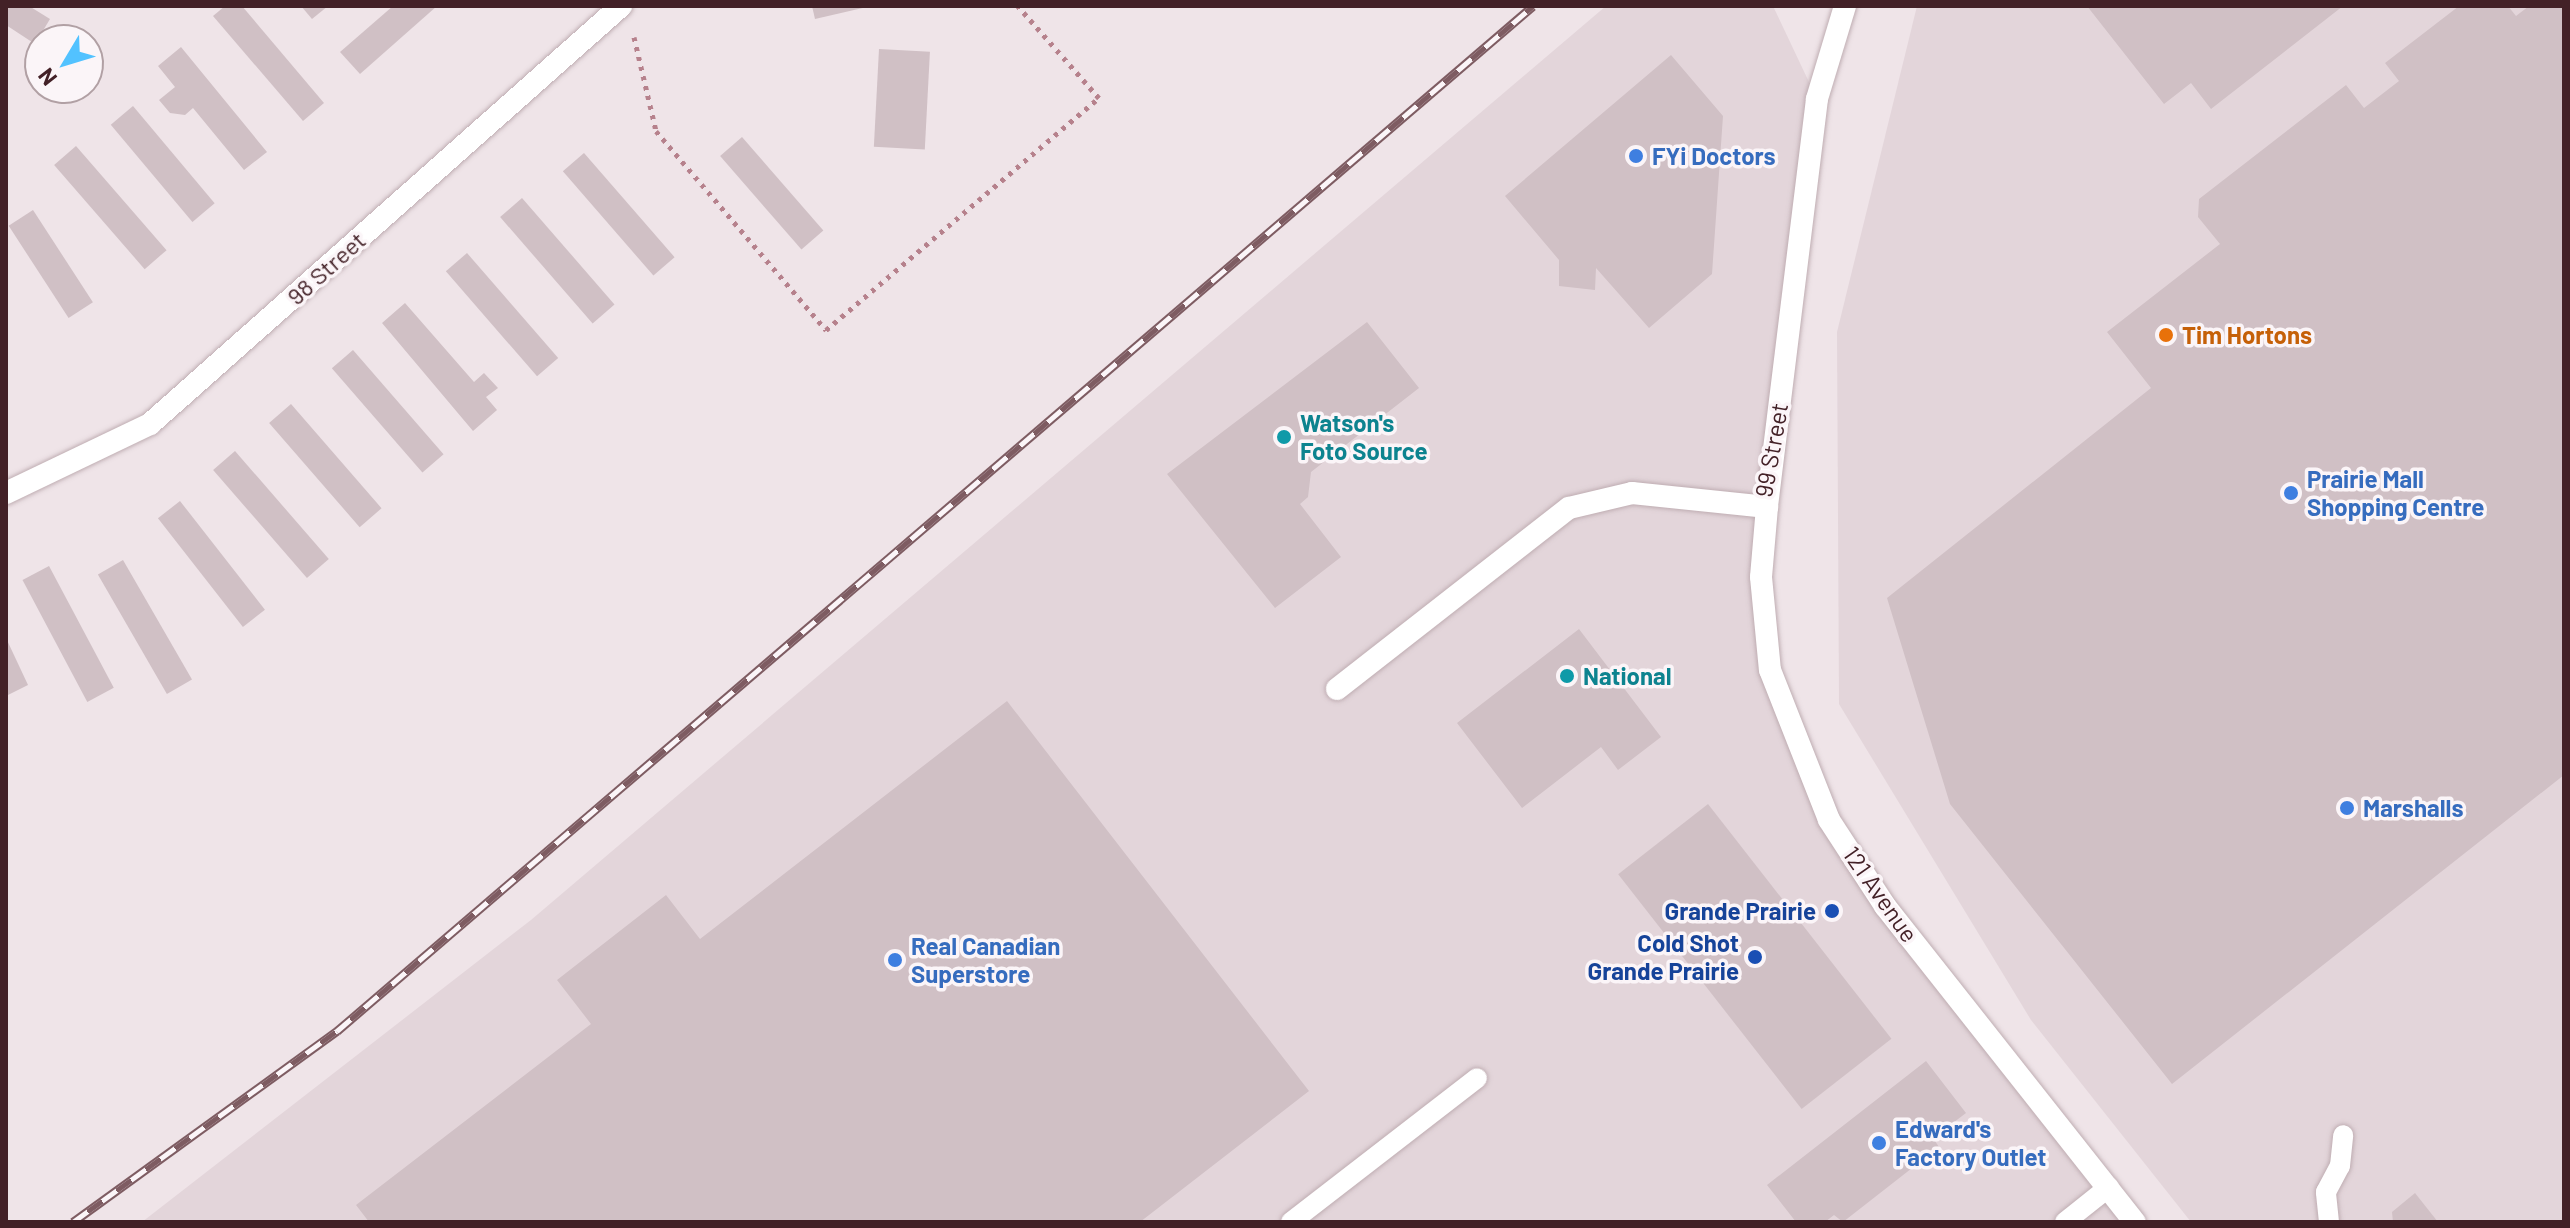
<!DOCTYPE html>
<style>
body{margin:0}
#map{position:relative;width:2570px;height:1228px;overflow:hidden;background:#efe4e8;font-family:Barlow,sans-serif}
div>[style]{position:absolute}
.built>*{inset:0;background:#e3d5da}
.building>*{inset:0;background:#d0c0c5;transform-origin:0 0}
.path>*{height:5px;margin-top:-2.5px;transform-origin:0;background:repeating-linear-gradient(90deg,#b6818c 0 4px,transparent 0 10px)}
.roads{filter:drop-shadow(0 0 2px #bfadb2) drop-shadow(0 0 2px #bfadb2)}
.service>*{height:20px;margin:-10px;padding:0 10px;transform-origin:10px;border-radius:10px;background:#fff}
.minor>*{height:22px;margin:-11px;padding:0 11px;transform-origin:11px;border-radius:11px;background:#fff}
.tertiary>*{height:22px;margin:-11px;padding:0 11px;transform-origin:11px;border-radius:11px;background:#fff}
.rail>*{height:9px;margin-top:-4.5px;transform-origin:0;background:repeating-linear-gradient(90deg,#fbf5f8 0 18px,#7e5c62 0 36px);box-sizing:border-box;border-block:2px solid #7e5c62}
.dots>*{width:22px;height:22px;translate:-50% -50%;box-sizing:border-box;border:4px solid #fbf5f8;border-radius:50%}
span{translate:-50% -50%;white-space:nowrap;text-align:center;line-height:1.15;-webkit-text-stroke:7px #fbf5f8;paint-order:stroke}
.shop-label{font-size:24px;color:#366cbe;font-weight:700}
.left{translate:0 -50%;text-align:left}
.street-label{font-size:24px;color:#432127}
.food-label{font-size:24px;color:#c56008;font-weight:700}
.culture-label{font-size:24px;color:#0d838f;font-weight:700}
.transit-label{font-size:24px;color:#164399;font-weight:700}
.right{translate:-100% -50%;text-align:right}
.frame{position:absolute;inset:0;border:8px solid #432127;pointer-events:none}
.north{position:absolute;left:24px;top:24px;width:80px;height:80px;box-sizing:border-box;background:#fbf5f8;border:2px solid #b1a0a4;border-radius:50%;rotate:232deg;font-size:22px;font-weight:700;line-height:32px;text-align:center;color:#432127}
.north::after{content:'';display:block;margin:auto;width:28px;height:36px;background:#52c2ff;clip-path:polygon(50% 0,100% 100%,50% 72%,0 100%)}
</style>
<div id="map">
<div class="built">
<div style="clip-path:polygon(1606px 6px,1773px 6px,1817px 99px,1767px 507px,1770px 670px,1829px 820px,2135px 1222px,142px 1222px,531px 920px)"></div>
<div style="clip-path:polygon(1917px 6px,2564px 6px,2564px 1222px,2191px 1222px,2031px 1020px,1839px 704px,1837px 332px)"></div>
</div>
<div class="building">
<div style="clip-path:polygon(6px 6px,29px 6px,50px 19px,35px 44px,6px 25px)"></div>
<div style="clip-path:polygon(225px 6px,242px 6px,324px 103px,303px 121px,213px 16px)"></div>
<div style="clip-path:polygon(301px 6px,328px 6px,312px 19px)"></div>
<div style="clip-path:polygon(393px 6px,437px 6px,360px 74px,340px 52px)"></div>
<div style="clip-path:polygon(812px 6px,867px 6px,867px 7px,815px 19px)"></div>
<div style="clip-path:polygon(2087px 6px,2343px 6px,2211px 109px,2191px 83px,2164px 104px)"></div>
<div style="clip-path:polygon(2459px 6px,2508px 6px,2516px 16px,2529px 6px,2564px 6px,2564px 775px,2172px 1084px,1950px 804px,1887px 598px,2151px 388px,2107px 332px,2220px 244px,2198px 217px,2199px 199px,2346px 85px,2364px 108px,2399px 81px,2385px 63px)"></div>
<div style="clip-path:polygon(181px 47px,267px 152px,244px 170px,193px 108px,185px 115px,170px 113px,159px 100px,175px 87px,158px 66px)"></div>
<div style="left:879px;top:49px;width:51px;height:98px;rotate:3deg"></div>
<div style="clip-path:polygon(1671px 55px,1723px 116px,1712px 274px,1649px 328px,1596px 268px,1595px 290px,1559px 286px,1559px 260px,1505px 196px)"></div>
<div style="left:133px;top:106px;width:127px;height:29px;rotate:50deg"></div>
<div style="left:742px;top:137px;width:124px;height:29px;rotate:49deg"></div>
<div style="left:76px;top:146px;width:138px;height:29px;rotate:49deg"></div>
<div style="left:584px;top:153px;width:138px;height:28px;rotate:49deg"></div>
<div style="left:522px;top:198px;width:141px;height:29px;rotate:49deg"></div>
<div style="left:33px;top:210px;width:110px;height:29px;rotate:57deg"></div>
<div style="left:467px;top:253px;width:139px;height:28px;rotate:49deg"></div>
<div style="clip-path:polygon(405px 303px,474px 382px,484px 373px,498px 388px,486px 397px,497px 410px,473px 431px,382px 323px)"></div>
<div style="clip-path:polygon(1367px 322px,1419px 388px,1311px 472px,1308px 497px,1300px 504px,1341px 557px,1275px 608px,1167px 474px)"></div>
<div style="left:353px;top:350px;width:138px;height:28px;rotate:49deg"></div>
<div style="left:291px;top:404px;width:138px;height:29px;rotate:49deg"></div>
<div style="left:235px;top:451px;width:143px;height:29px;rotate:49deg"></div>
<div style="left:180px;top:501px;width:138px;height:28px;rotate:52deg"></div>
<div style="left:123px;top:560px;width:138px;height:29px;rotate:60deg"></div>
<div style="left:49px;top:566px;width:138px;height:30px;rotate:62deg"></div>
<div style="clip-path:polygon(1579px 629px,1661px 737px,1618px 770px,1601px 747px,1522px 808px,1457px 723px)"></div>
<div style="clip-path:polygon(6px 638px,28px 685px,6px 696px)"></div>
<div style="clip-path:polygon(1007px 701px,1309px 1091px,1140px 1222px,369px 1222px,356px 1205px,591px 1024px,557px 980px,666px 895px,700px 939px)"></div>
<div style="left:1708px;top:804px;width:298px;height:114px;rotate:52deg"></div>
<div style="clip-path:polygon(1926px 1061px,1966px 1113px,1933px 1138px,1939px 1147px,1843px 1222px,1834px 1215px,1825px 1222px,1796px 1222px,1767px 1185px)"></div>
<div style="clip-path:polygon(2415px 1193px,2438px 1222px,2393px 1222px,2392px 1212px)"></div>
</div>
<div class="path">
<div style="left:634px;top:37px;width:97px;rotate:76.8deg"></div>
<div style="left:656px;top:131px;width:262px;rotate:49.5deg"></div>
<div style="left:826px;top:330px;width:358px;rotate:-40.4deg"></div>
<div style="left:1099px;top:98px;width:123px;rotate:-131.4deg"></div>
</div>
<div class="roads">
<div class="service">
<div style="left:1291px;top:1222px;width:235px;rotate:-37.7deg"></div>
<div style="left:2065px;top:1222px;width:56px;rotate:-38.5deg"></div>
<div style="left:2329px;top:1222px;width:30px;rotate:-96deg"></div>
<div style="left:2326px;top:1192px;width:30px;rotate:-62deg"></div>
<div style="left:2340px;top:1166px;width:31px;rotate:-84deg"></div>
</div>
<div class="minor">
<div style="left:6px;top:493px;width:160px;rotate:-25.6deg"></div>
<div style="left:150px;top:424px;width:630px;rotate:-41.59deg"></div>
<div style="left:1337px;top:689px;width:294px;rotate:-38deg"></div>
<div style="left:1569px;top:508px;width:65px;rotate:-13.4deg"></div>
<div style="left:1632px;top:493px;width:136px;rotate:5.9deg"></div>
</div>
<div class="tertiary">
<div style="left:1845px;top:6px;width:97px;rotate:106.8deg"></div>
<div style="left:1817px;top:99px;width:411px;rotate:97deg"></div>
<div style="left:1767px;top:507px;width:70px;rotate:94.9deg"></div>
<div style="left:1761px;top:577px;width:93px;rotate:84.5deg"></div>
<div style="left:1770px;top:670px;width:161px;rotate:68.5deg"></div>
<div style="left:1829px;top:820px;width:103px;rotate:56.9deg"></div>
<div style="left:1885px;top:906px;width:403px;rotate:51.7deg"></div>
</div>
</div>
<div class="rail">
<div style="left:73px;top:1222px;width:326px;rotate:-35.9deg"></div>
<div style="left:337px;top:1031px;width:1575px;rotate:-40.6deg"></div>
</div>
<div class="dots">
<div style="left:1636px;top:156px;background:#3f7fe0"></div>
<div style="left:2166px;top:335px;background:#e8710a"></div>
<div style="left:1284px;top:437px;background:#0f9aa8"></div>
<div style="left:2291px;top:493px;background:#3f7fe0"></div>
<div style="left:1567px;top:676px;background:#0f9aa8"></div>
<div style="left:2347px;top:808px;background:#3f7fe0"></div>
<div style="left:1832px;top:911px;background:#1a4fb4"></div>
<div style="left:1755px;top:957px;background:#1a4fb4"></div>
<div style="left:895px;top:960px;background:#3f7fe0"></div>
<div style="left:1879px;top:1143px;background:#3f7fe0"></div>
</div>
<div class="shop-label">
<span class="left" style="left:1652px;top:156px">FYi Doctors</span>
<span class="left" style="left:2307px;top:493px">Prairie Mall<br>Shopping Centre</span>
<span class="left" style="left:2363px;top:808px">Marshalls</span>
<span class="left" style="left:911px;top:960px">Real Canadian<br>Superstore</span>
<span class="left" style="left:1895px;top:1143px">Edward's<br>Factory Outlet</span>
</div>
<div class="street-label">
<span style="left:326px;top:268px;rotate:-42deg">98 Street</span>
<span style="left:1771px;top:450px;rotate:-80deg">99 Street</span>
<span style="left:1881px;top:894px;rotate:55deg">121 Avenue</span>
</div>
<div class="food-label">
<span class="left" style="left:2182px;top:335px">Tim Hortons</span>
</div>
<div class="culture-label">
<span class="left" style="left:1300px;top:437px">Watson's<br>Foto Source</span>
<span class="left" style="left:1583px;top:676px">National</span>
</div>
<div class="transit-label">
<span class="right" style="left:1816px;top:911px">Grande Prairie</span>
<span class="right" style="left:1739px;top:957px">Cold Shot<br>Grande Prairie</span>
</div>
<div class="frame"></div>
<div class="north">N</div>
</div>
